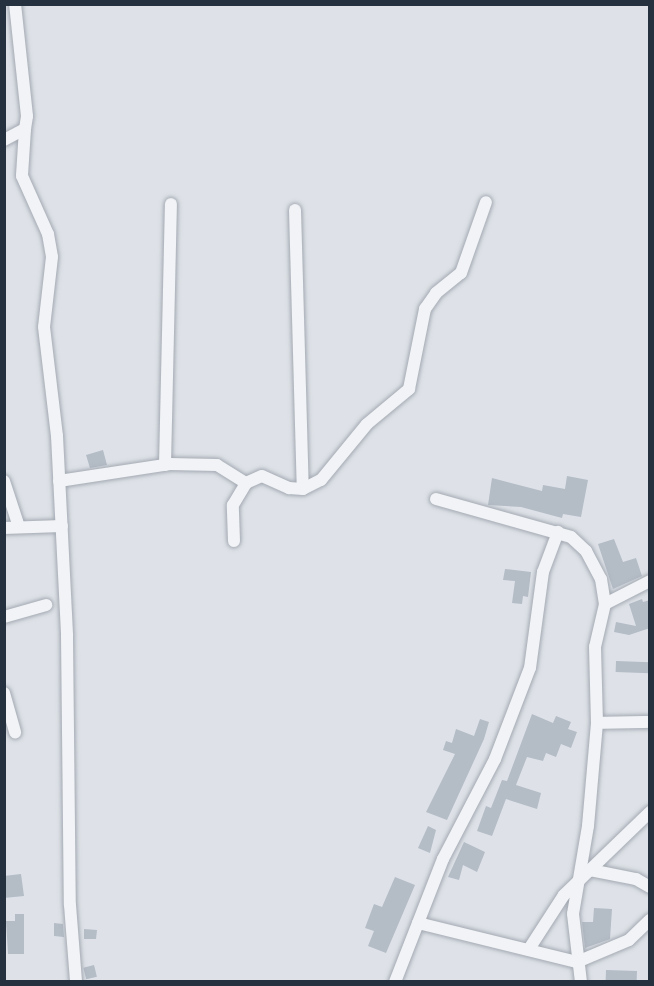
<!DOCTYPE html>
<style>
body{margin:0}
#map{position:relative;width:654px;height:986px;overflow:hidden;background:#dee2e8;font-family:"Roboto Condensed",sans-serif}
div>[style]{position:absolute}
.building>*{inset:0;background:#b4bcc6;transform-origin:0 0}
.roads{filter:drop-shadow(0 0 2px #a3a9b2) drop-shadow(0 0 2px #a3a9b2)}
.minor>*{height:12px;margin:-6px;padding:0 6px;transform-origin:6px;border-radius:6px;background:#f1f3f6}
span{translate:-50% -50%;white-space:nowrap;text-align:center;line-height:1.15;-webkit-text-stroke:6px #edf1f6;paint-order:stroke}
.frame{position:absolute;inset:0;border:6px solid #263140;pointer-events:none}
</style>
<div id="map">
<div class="building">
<div style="clip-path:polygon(103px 450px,107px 465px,90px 468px,86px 455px)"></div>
<div style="clip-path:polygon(567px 476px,588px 480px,581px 517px,563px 514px,562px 518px,521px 507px,488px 505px,492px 478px,542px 491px,543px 485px,565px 489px)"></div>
<div style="clip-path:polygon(614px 539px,623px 562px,636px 558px,642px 576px,613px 589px,598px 544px)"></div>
<div style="clip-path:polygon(505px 569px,531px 572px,528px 597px,523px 596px,522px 604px,512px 603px,515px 581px,503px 580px)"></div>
<div style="clip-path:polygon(642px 599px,643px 602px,650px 600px,650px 628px,629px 635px,614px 632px,616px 622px,636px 626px,629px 604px)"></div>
<div style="left:616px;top:661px;width:34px;height:11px;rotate:2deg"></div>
<div style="clip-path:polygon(532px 714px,553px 723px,556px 716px,571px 722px,568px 729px,577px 732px,571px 748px,561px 744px,556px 757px,546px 753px,543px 761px,527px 757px,516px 785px,541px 793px,537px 809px,506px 799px,492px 836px,477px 831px,486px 806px,491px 808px,502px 780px,507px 781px)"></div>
<div style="clip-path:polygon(480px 719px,489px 722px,484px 739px,447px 820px,426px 812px,455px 754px,443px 750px,446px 741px,452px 743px,456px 729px,474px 736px)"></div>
<div style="clip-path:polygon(428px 826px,436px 830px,430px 853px,418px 848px)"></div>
<div style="clip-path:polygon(464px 842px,485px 852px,477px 872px,463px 865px,459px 880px,448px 877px)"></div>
<div style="clip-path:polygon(21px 874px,24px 896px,4px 898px,4px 876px)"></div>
<div style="clip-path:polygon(395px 877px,415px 885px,386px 953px,368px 946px,374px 931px,365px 928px,374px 904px,382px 907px)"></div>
<div style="clip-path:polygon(594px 908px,612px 909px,610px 939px,585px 948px,582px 922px,593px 922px)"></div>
<div style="clip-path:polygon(15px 914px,24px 914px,24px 954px,8px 954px,6px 921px,15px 921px)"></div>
<div style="clip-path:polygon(54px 923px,63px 924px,64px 937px,54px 936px)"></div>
<div style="clip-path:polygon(84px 929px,97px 930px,96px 939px,84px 939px)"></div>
<div style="left:94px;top:965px;width:12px;height:11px;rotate:76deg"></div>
<div style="left:606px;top:970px;width:31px;height:11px;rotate:2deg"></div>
</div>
<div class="roads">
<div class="minor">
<div style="left:25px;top:129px;width:47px;rotate:93.7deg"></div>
<div style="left:22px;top:176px;width:64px;rotate:65.9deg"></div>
<div style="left:48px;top:234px;width:23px;rotate:80deg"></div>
<div style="left:52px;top:257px;width:70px;rotate:96.5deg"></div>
<div style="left:44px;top:327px;width:110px;rotate:83.2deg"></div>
<div style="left:57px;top:436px;width:200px;rotate:87.1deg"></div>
<div style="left:67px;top:636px;width:269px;rotate:89.4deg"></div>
<div style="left:70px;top:905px;width:77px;rotate:85.5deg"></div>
<div style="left:4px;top:140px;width:24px;rotate:-28deg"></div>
<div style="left:25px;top:129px;width:13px;rotate:-81deg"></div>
<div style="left:27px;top:116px;width:113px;rotate:-96.1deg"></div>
<div style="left:295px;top:210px;width:279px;rotate:88.4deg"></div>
<div style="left:165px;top:465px;width:261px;rotate:-88.7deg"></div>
<div style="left:4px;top:481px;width:48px;rotate:71.9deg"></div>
<div style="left:59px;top:481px;width:112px;rotate:-8.7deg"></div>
<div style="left:170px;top:464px;width:47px;rotate:1.2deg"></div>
<div style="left:217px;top:465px;width:34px;rotate:32deg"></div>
<div style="left:436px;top:499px;width:140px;rotate:15.7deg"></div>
<div style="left:571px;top:537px;width:21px;rotate:43deg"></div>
<div style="left:586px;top:551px;width:32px;rotate:62deg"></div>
<div style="left:601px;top:579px;width:25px;rotate:81deg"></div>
<div style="left:605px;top:604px;width:44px;rotate:103.1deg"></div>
<div style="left:595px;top:647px;width:76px;rotate:88.5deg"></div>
<div style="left:597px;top:723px;width:103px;rotate:95deg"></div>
<div style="left:588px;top:826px;width:89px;rotate:99.7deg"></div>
<div style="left:573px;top:914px;width:68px;rotate:83.3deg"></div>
<div style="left:4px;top:528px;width:58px;rotate:-2deg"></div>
<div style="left:234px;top:541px;width:36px;rotate:-92deg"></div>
<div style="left:233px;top:505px;width:26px;rotate:-59deg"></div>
<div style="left:246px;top:483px;width:17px;rotate:-24deg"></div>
<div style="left:262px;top:476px;width:30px;rotate:24deg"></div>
<div style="left:289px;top:488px;width:14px;rotate:4deg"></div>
<div style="left:303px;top:489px;width:20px;rotate:-27deg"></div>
<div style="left:321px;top:480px;width:72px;rotate:-50.6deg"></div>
<div style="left:367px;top:424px;width:55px;rotate:-39.8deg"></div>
<div style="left:409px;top:389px;width:82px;rotate:-78.7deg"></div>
<div style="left:425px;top:309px;width:19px;rotate:-55deg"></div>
<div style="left:436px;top:293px;width:32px;rotate:-39deg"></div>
<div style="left:461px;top:273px;width:75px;rotate:-70.6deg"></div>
<div style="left:605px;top:604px;width:51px;rotate:-27.1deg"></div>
<div style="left:4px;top:617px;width:44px;rotate:-15.9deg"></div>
<div style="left:4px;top:693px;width:41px;rotate:74.2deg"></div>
<div style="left:597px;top:723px;width:53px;rotate:-1.1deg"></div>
<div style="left:590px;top:870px;width:47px;rotate:11.1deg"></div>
<div style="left:636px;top:879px;width:16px;rotate:30deg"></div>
<div style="left:418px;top:923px;width:164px;rotate:13.8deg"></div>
<div style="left:577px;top:962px;width:56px;rotate:-22.9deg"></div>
<div style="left:629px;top:940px;width:29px;rotate:-44deg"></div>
<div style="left:529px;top:949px;width:64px;rotate:-57.1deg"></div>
<div style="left:564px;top:895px;width:120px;rotate:-44deg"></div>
<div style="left:395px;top:982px;width:132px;rotate:-68.7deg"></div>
<div style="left:443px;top:859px;width:113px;rotate:-62.5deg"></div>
<div style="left:495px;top:759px;width:97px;rotate:-69deg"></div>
<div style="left:530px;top:668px;width:97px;rotate:-82.3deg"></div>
<div style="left:543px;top:572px;width:43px;rotate:-69.4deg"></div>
</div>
</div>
<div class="frame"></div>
</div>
